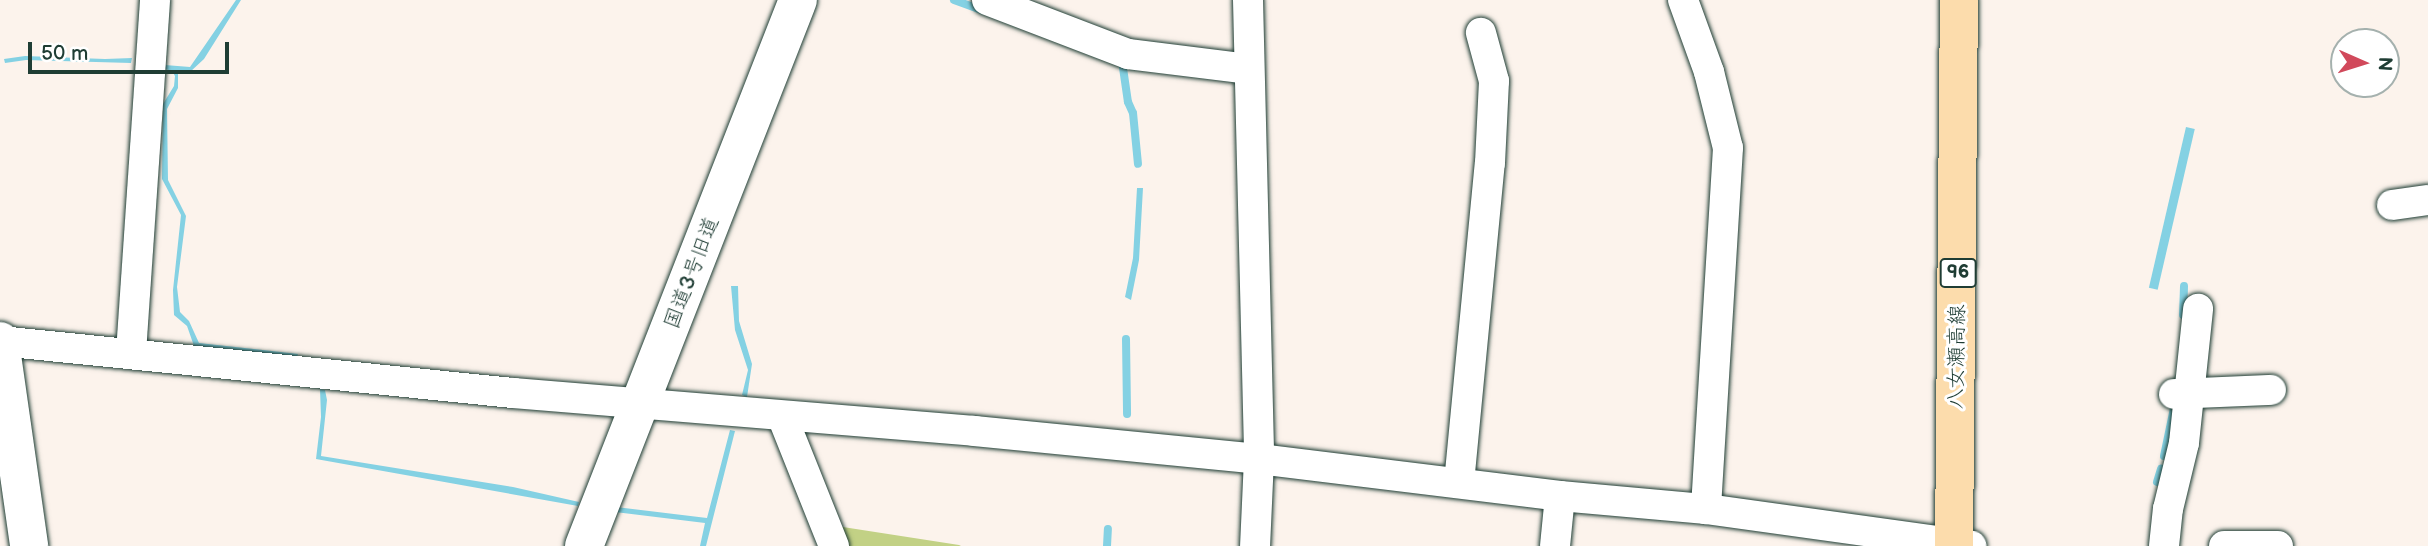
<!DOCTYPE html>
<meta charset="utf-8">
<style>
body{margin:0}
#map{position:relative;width:2428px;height:546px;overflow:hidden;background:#fcf3ec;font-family:"Balsamiq Sans","Klee One",sans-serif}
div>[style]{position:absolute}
.green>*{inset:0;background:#c2d185}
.water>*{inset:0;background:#84d1e3;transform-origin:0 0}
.stream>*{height:8px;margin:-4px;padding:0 4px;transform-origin:4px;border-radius:4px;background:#84d1e3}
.roads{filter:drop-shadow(0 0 2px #1f3d34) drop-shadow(0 0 2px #1f3d34)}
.street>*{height:30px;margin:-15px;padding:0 15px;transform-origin:15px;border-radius:15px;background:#fff}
.secondary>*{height:38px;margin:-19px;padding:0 19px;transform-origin:19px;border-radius:19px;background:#fff}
.primary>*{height:38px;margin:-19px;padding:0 19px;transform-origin:19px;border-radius:19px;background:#fcdcac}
span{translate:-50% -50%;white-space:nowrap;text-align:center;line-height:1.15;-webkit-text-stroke:6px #fff;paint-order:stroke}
.shield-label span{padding:2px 5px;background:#fff;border:2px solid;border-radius:5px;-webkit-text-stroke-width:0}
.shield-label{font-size:19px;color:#1f3d34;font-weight:700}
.street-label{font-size:21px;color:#1f3d34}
.north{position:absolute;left:2330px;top:28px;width:70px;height:70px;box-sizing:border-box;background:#fff;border:2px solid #a5b1ae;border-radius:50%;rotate:93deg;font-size:19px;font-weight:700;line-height:28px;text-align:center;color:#1f3d34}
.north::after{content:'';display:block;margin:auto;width:24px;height:32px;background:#d1495b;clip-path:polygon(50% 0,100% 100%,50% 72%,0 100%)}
.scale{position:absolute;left:28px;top:42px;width:201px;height:32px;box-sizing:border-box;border:4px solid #1f3d34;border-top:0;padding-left:9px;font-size:21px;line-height:24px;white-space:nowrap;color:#1f3d34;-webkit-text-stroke:5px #fff;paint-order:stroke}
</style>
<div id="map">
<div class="green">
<div style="clip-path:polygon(830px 525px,959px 545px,961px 546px,839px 546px)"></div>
</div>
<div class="water">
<div style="clip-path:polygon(236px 0,241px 0,204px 59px,190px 72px,178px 72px,178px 88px,167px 109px,168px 180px,186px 216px,177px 287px,180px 312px,189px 321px,199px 343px,298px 354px,297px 357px,194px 346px,187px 326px,174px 315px,173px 290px,181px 215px,162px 179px,163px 104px,174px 86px,175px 76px,172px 71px,165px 69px,165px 65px,190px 67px)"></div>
<div style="clip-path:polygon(25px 56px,105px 59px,132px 58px,131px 63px,26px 60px,5px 63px,4px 59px)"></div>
<div style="left:2186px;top:127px;width:9px;height:165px;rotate:13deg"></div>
<div style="clip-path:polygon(1137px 188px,1143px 188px,1139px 260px,1131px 300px,1125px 297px,1133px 258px)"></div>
<div style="clip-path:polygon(731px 286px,738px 286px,739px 321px,752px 364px,747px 397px,742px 395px,748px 370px,735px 330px)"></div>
<div style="clip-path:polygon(320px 389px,325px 390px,327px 400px,321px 456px,513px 487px,579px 502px,578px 506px,316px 459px,321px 417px)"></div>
<div style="clip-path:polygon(730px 430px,735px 431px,706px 546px,700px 546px,705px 523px,615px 512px,616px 507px,707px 518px)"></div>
</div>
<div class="stream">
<div style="left:954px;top:0;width:30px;rotate:20deg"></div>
<div style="left:1122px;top:61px;width:41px;rotate:81.7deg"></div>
<div style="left:1128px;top:102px;width:12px;rotate:66deg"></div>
<div style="left:1133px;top:113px;width:51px;rotate:84.4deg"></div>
<div style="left:2183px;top:315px;width:29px;rotate:-88deg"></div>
<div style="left:1126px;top:339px;width:75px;rotate:89.2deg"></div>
<div style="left:2164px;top:456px;width:49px;rotate:-78.2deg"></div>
<div style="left:2157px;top:482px;width:14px;rotate:-73deg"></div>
<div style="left:1107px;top:546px;width:17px;rotate:-87deg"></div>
</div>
<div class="roads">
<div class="street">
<div style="left:987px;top:0;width:151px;rotate:21deg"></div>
<div style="left:1128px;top:54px;width:121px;rotate:7.1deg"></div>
<div style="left:1248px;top:0;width:459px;rotate:88.6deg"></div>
<div style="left:1259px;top:459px;width:87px;rotate:92.6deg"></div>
<div style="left:1683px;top:0;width:77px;rotate:70.1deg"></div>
<div style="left:1709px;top:72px;width:78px;rotate:76deg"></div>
<div style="left:1728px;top:148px;width:362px;rotate:93.5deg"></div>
<div style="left:2392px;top:205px;width:36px;rotate:-8deg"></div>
<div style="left:0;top:341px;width:516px;rotate:5.79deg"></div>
<div style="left:513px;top:393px;width:463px;rotate:4.7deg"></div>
<div style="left:974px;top:431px;width:286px;rotate:5.6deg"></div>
<div style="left:1259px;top:459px;width:303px;rotate:7deg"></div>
<div style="left:1560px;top:496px;width:147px;rotate:5.1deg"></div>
<div style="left:1706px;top:509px;width:268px;rotate:7.9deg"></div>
<div style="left:131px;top:353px;width:354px;rotate:-86.1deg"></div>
<div style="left:2174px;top:394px;width:97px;rotate:-2.4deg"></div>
<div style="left:782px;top:416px;width:140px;rotate:68.2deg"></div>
<div style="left:1459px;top:483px;width:321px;rotate:-84.5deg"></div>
<div style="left:1490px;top:163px;width:82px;rotate:-87.2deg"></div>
<div style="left:1494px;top:81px;width:50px;rotate:-105.2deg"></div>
<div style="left:1555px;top:546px;width:50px;rotate:-84.3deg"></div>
<div style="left:2164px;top:546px;width:37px;rotate:-84deg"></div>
<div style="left:2168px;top:509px;width:68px;rotate:-76.4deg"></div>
<div style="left:2184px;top:443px;width:135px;rotate:-84deg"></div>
<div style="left:2224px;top:546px;width:54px"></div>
</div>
<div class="secondary">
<div style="left:0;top:341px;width:207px;rotate:81.9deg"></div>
<div style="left:584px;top:546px;width:586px;rotate:-68.6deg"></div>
</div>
<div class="primary">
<div style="left:1954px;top:546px;width:546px;rotate:-89.48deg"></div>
</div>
</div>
<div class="shield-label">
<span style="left:1958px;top:273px">96</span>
</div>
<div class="street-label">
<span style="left:692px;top:273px;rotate:-69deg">国道3号旧道</span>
<span style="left:1957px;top:357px;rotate:-89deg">八女瀬高線</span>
</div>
<div class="north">N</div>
<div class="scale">50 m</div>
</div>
